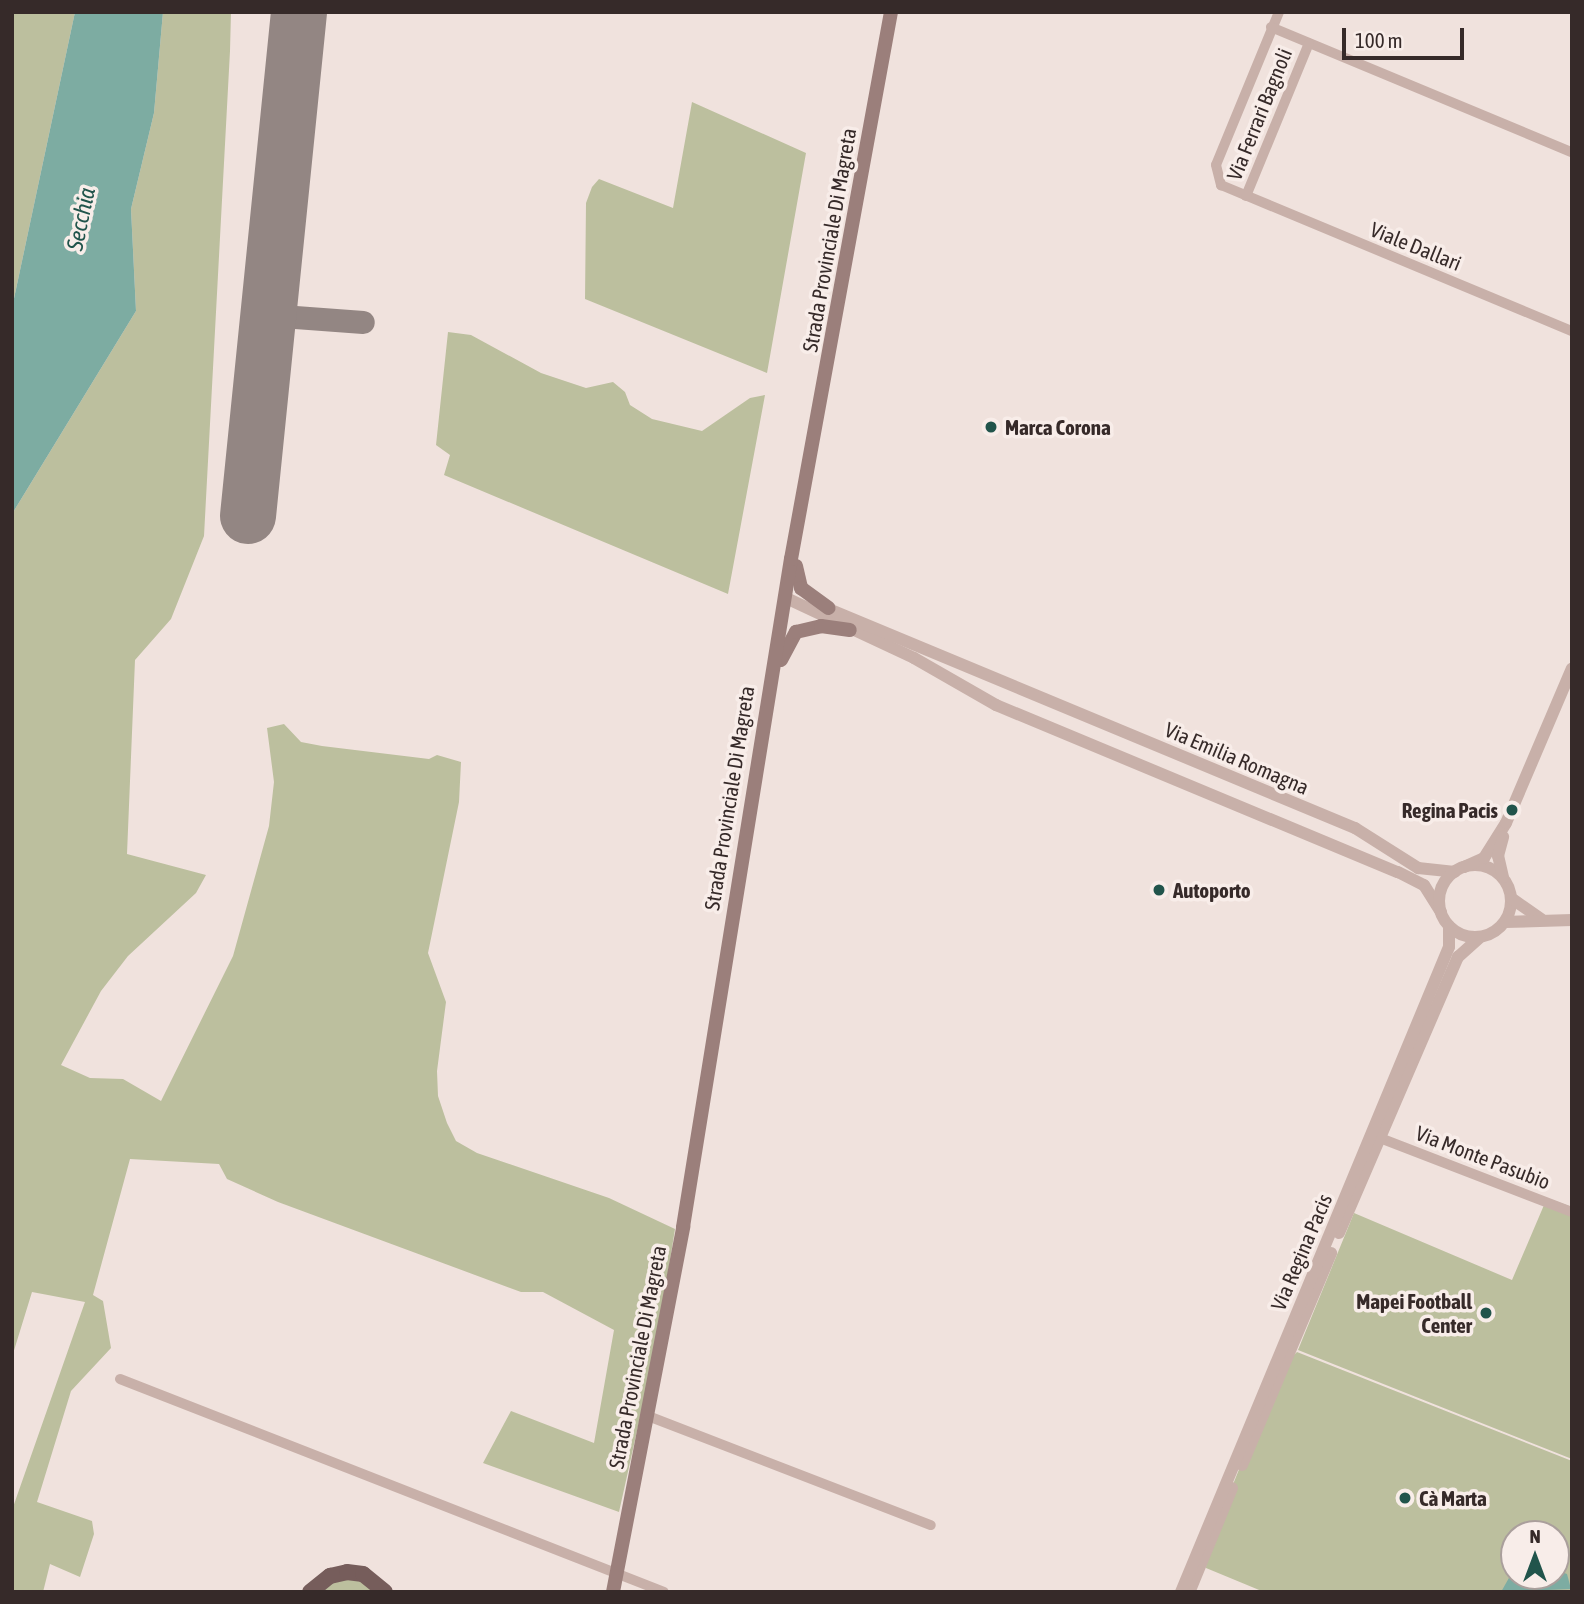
<!DOCTYPE html>
<meta charset="utf-8">
<style>
body{margin:0}
#map{position:relative;width:1584px;height:1604px;overflow:hidden;background:#f0e2dd;font-family:"Asap Condensed",sans-serif}
div>[style]{position:absolute}
.green>*{inset:0;background:#bcbf9e}
.water>*{inset:0;background:#7daca2}
.taxiway>*{height:23px;margin:-11.5px;padding:0 11.5px;transform-origin:11.5px;border-radius:11.5px;background:#938683}
.runway>*{height:56px;margin:-28px;padding:0 28px;transform-origin:28px;border-radius:28px;background:#938683}
.minor>*{height:10px;margin:-5px;padding:0 5px;transform-origin:5px;border-radius:5px;background:#c8b0a9}
.tertiary>*{height:12px;margin:-6px;padding:0 6px;transform-origin:6px;border-radius:6px;background:#c8b0a9}
.tertiary>.ring{margin:-6px;padding:0;box-sizing:content-box;background:none;border:12px solid #c8b0a9;border-radius:50%}
.secondary>*{height:14px;margin:-7px;padding:0 7px;transform-origin:7px;border-radius:7px;background:#9b7f7b}
.primary>*{height:16px;margin:-8px;padding:0 8px;transform-origin:8px;border-radius:8px;background:#765d5b}
.dots>*{width:19px;height:19px;translate:-50% -50%;box-sizing:border-box;border:4px solid #f8ede9;border-radius:50%}
span{translate:-50% -50%;white-space:nowrap;text-align:center;line-height:1.15;-webkit-text-stroke:7px #f8ede9;paint-order:stroke}
.street-label{font-size:21px;color:#362a29}
.poi-label{font-size:21px;color:#362a29;font-weight:700}
.left{translate:0 -50%;text-align:left}
.right{translate:-100% -50%;text-align:right}
.water-label{font-size:23px;color:#21544b;font-style:italic}
.frame{position:absolute;inset:0;border:14px solid #362a29;pointer-events:none}
.north{position:absolute;left:1500px;top:1520px;width:70px;height:70px;box-sizing:border-box;background:#f8ede9;border:2px solid #aa9f9c;border-radius:50%;rotate:0deg;font-size:19px;font-weight:700;line-height:28px;text-align:center;color:#362a29}
.north::after{content:'';display:block;margin:auto;width:24px;height:32px;background:#21544b;clip-path:polygon(50% 0,100% 100%,50% 72%,0 100%)}
.scale{position:absolute;left:1342px;top:28px;width:122px;height:32px;box-sizing:border-box;border:4px solid #362a29;border-top:0;padding-left:9px;font-size:21px;line-height:24px;white-space:nowrap;color:#362a29;-webkit-text-stroke:5px #f8ede9;paint-order:stroke}
</style>
<div id="map">
<div class="green">
<div style="clip-path:polygon(12px 12px,75px 12px,12px 308px)"></div>
<div style="clip-path:polygon(163px 12px,231px 12px,230px 51px,204px 536px,171px 619px,135px 660px,127px 854px,206px 875px,196px 893px,128px 956px,101px 991px,61px 1065px,90px 1078px,123px 1079px,161px 1101px,233px 956px,269px 826px,274px 782px,267px 728px,284px 724px,301px 742px,322px 746px,429px 759px,437px 755px,461px 762px,459px 802px,428px 953px,446px 1002px,437px 1071px,438px 1096px,447px 1123px,456px 1141px,477px 1153px,609px 1198px,675px 1229px,657px 1341px,619px 1512px,483px 1463px,511px 1411px,594px 1443px,614px 1330px,543px 1292px,521px 1292px,278px 1202px,227px 1179px,219px 1164px,130px 1159px,93px 1295px,103px 1301px,111px 1348px,71px 1391px,37px 1502px,92px 1521px,94px 1534px,80px 1577px,50px 1564px,43px 1592px,12px 1592px,12px 1510px,85px 1302px,32px 1292px,12px 1357px,12px 514px,136px 311px,131px 209px,154px 113px)"></div>
<div style="clip-path:polygon(692px 102px,806px 153px,767px 373px,585px 299px,586px 203px,592px 187px,599px 179px,673px 208px)"></div>
<div style="clip-path:polygon(448px 332px,471px 335px,541px 373px,586px 388px,613px 382px,625px 392px,630px 405px,652px 419px,702px 431px,750px 398px,765px 395px,728px 594px,444px 475px,450px 455px,436px 445px)"></div>
<div style="clip-path:polygon(1547px 1198px,1572px 1207px,1572px 1459px,1298px 1350px,1354px 1213px,1512px 1280px)"></div>
<div style="clip-path:polygon(evenodd,1297px 1352px,1572px 1461px,1572px 1592px,1264px 1592px,1206px 1568px,1207px 1549px,1279px 1370px,1297px 1352px,1514px 1534px,1556px 1534px,1556px 1576px,1514px 1576px,1514px 1534px)"></div>
<div style="clip-path:polygon(343px 1577px,359px 1579px,377px 1592px,318px 1592px)"></div>
</div>
<div class="water">
<div style="clip-path:polygon(75px 12px,163px 12px,154px 113px,131px 209px,136px 311px,12px 514px,12px 308px)"></div>
<div style="clip-path:polygon(1514px 1569px,1514px 1576px,1556px 1576px,1556px 1570px,1567px 1574px,1571px 1589px,1501px 1592px)"></div>
</div>
<div class="taxiway">
<div style="left:268px;top:315px;width:95px;rotate:4.2deg"></div>
</div>
<div class="runway">
<div style="left:248px;top:516px;width:507px;rotate:-84.22deg"></div>
</div>
<div class="minor">
<div style="left:1279px;top:12px;width:165px;rotate:112.4deg"></div>
<div style="left:1216px;top:165px;width:21px;rotate:76deg"></div>
<div style="left:1221px;top:185px;width:380px;rotate:22.6deg"></div>
<div style="left:1271px;top:27px;width:326px;rotate:22.6deg"></div>
<div style="left:1246px;top:196px;width:165px;rotate:-67.6deg"></div>
<div style="left:1380px;top:1138px;width:206px;rotate:21.1deg"></div>
<div style="left:120px;top:1379px;width:584px;rotate:21.38deg"></div>
<div style="left:648px;top:1416px;width:303px;rotate:21.1deg"></div>
</div>
<div class="tertiary">
<div style="left:784px;top:597px;width:144px;rotate:25.1deg"></div>
<div style="left:914px;top:658px;width:95px;rotate:29.8deg"></div>
<div style="left:996px;top:705px;width:435px;rotate:22.6deg"></div>
<div style="left:1398px;top:872px;width:29px;rotate:27deg"></div>
<div style="left:1424px;top:885px;width:32px;rotate:58deg"></div>
<div style="left:819px;top:605px;width:581px;rotate:22.59deg"></div>
<div style="left:1355px;top:828px;width:75px;rotate:32.4deg"></div>
<div style="left:1418px;top:868px;width:37px;rotate:6deg"></div>
<div class="ring" style="left:1439px;top:865px;width:60px;height:60px"></div>
<div style="left:1464px;top:867px;width:22px;rotate:-24deg"></div>
<div style="left:1484px;top:858px;width:41px;rotate:-57.8deg"></div>
<div style="left:1506px;top:823px;width:168px;rotate:-66.9deg"></div>
<div style="left:1503px;top:877px;width:22px;rotate:-103deg"></div>
<div style="left:1498px;top:856px;width:20px;rotate:-75deg"></div>
<div style="left:1511px;top:898px;width:37px;rotate:35deg"></div>
<div style="left:1505px;top:922px;width:67px;rotate:-1.7deg"></div>
<div style="left:1339px;top:1233px;width:301px;rotate:-66.7deg"></div>
<div style="left:1458px;top:957px;width:30px;rotate:-42deg"></div>
<div style="left:1242px;top:1465px;width:230px;rotate:-67.2deg"></div>
<div style="left:1191px;top:1588px;width:108px;rotate:-67.7deg"></div>
<div style="left:1181px;top:1592px;width:698px;rotate:-67.44deg"></div>
<div style="left:1449px;top:947px;width:21px;rotate:-90deg"></div>
</div>
<div class="secondary">
<div style="left:796px;top:566px;width:23px;rotate:77deg"></div>
<div style="left:801px;top:588px;width:34px;rotate:36deg"></div>
<div style="left:781px;top:660px;width:32px;rotate:-62deg"></div>
<div style="left:796px;top:632px;width:26px;rotate:-13deg"></div>
<div style="left:821px;top:626px;width:29px;rotate:8deg"></div>
<div style="left:613px;top:1592px;width:372px;rotate:-79.1deg"></div>
<div style="left:683px;top:1227px;width:677px;rotate:-80.82deg"></div>
<div style="left:791px;top:559px;width:556px;rotate:-79.64deg"></div>
</div>
<div class="primary">
<div style="left:310px;top:1592px;width:26px;rotate:-39deg"></div>
<div style="left:330px;top:1576px;width:17px;rotate:-13deg"></div>
<div style="left:347px;top:1572px;width:16px;rotate:7deg"></div>
<div style="left:363px;top:1574px;width:28px;rotate:39deg"></div>
</div>
<div class="dots">
<div style="left:991px;top:427px;background:#21544b"></div>
<div style="left:1512px;top:810px;background:#21544b"></div>
<div style="left:1159px;top:890px;background:#21544b"></div>
<div style="left:1486px;top:1313px;background:#21544b"></div>
<div style="left:1405px;top:1498px;background:#21544b"></div>
</div>
<div class="street-label">
<span style="left:1259px;top:114px;rotate:-68deg">Via Ferrari Bagnoli</span>
<span style="left:829px;top:240px;rotate:-80deg">Strada Provinciale Di Magreta</span>
<span style="left:1416px;top:246px;rotate:22deg">Viale Dallari</span>
<span style="left:1237px;top:758px;rotate:23deg">Via Emilia Romagna</span>
<span style="left:729px;top:798px;rotate:-81deg">Strada Provinciale Di Magreta</span>
<span style="left:1483px;top:1157px;rotate:21deg">Via Monte Pasubio</span>
<span style="left:1301px;top:1252px;rotate:-67deg">Via Regina Pacis</span>
<span style="left:637px;top:1357px;rotate:-79deg">Strada Provinciale Di Magreta</span>
</div>
<div class="poi-label">
<span class="left" style="left:1005px;top:427px">Marca Corona</span>
<span class="right" style="left:1498px;top:810px">Regina Pacis</span>
<span class="left" style="left:1173px;top:890px">Autoporto</span>
<span class="right" style="left:1472px;top:1313px">Mapei Football<br>Center</span>
<span class="left" style="left:1419px;top:1498px">Cà Marta</span>
</div>
<div class="water-label">
<span style="left:81px;top:219px;rotate:-78deg">Secchia</span>
</div>
<div class="frame"></div>
<div class="north">N</div>
<div class="scale">100 m</div>
</div>
